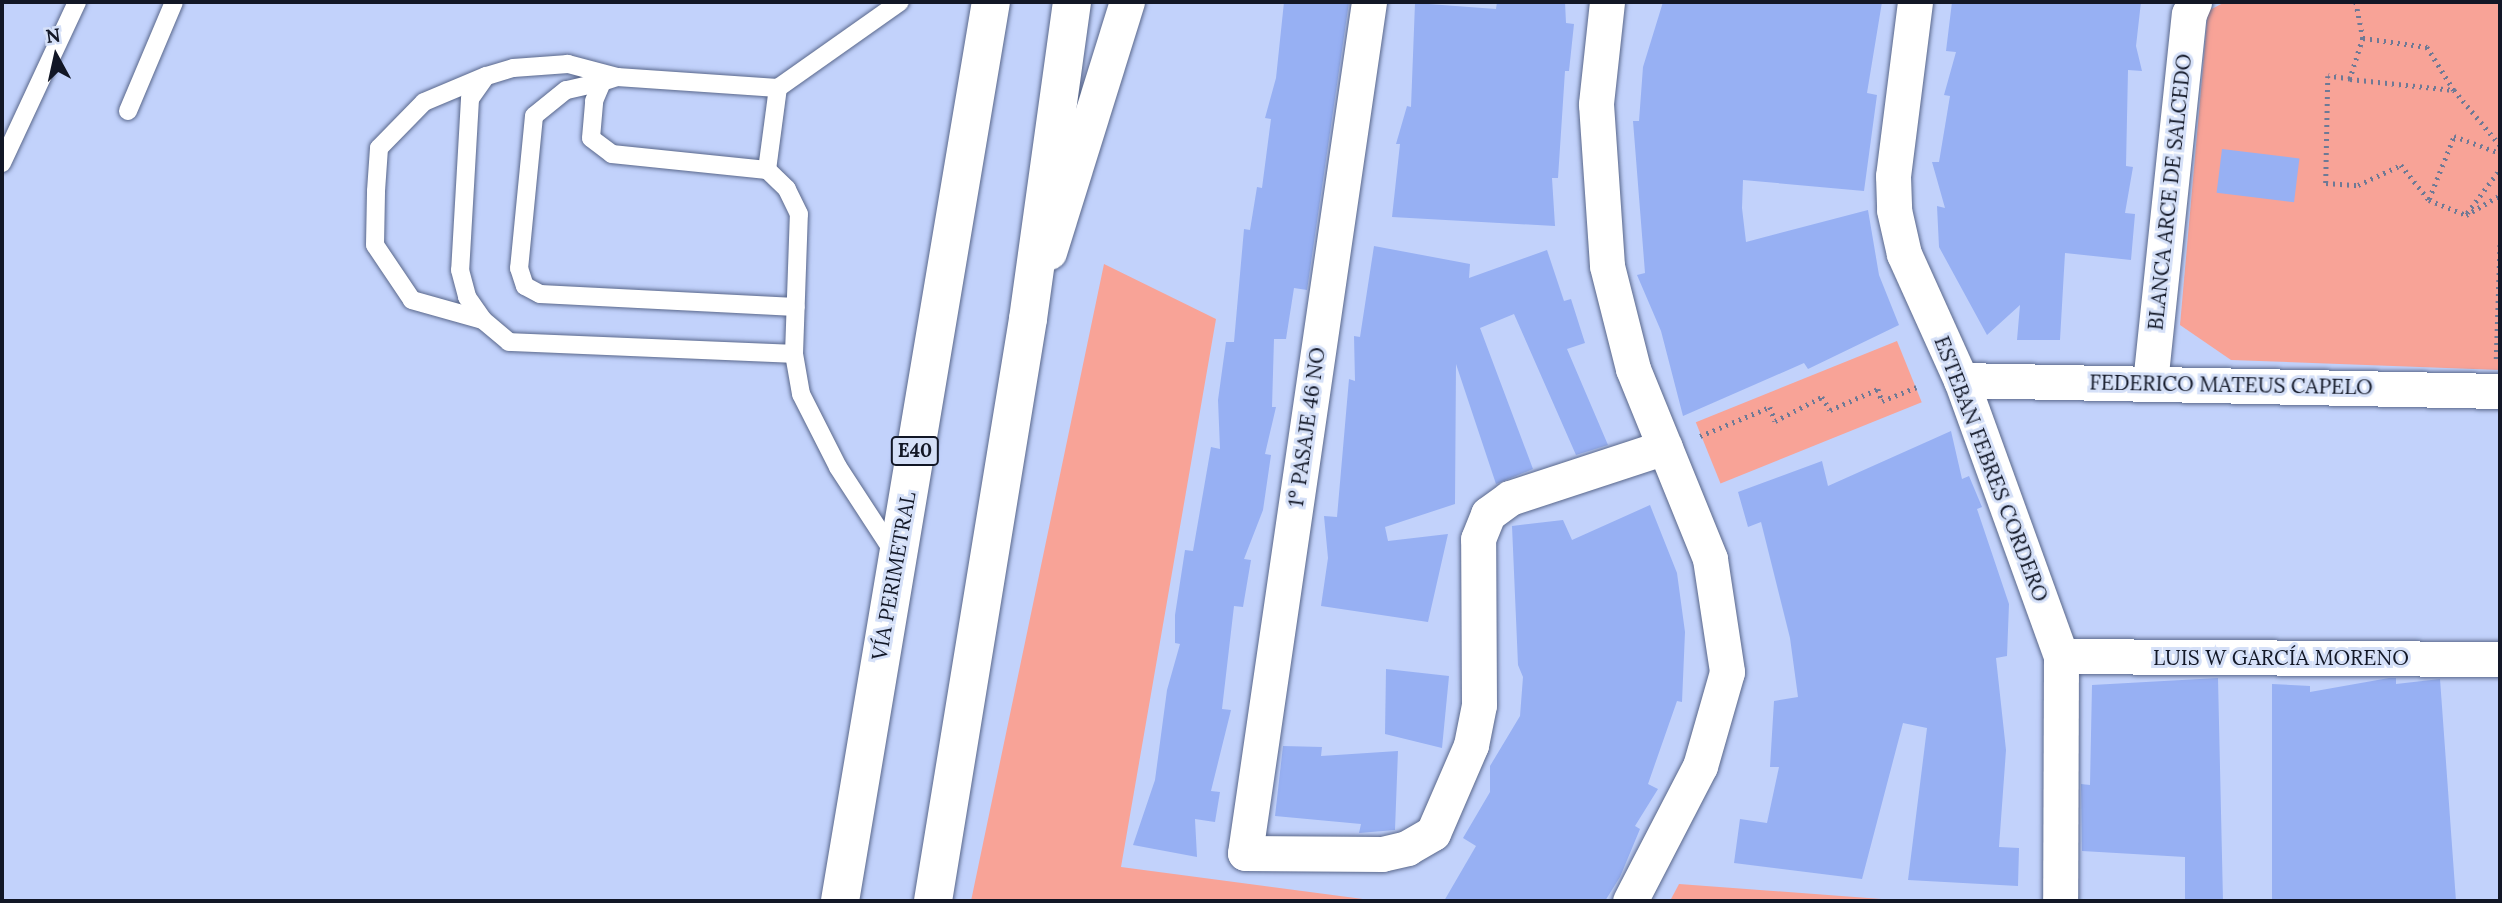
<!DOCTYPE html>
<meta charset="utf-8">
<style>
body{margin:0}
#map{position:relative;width:2502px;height:903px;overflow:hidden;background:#c2d2fb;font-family:Lora,serif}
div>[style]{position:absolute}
.green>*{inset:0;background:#f8a397;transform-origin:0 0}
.building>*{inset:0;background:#97b0f3;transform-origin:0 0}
.path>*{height:4.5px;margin-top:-2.25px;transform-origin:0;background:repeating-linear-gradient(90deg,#6e7995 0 2px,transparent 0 7px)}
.roads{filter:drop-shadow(0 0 2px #59678b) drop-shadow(0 0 2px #59678b)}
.lane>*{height:18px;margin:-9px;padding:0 9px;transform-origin:9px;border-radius:9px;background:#fff}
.street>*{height:35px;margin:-17.5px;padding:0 17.5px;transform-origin:17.5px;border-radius:17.5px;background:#fff}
.highway>*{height:38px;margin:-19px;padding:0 19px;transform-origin:19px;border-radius:19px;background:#fff}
span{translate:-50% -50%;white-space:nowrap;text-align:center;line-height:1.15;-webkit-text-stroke:6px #d5e0f8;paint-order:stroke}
.shield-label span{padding:2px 5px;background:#d5e0f8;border:2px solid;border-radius:5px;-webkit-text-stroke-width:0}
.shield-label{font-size:19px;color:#121726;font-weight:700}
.street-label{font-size:21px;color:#121726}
.frame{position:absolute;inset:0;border:4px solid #121726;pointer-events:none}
.north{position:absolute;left:21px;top:21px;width:70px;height:70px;-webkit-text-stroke:5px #d5e0f8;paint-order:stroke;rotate:352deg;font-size:19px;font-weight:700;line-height:28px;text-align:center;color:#121726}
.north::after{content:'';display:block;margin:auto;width:24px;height:32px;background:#121726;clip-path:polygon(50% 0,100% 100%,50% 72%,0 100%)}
</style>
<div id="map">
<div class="green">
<div style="clip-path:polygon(2225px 2px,2500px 2px,2500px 370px,2231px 360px,2180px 325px,2208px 11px)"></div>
<div style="clip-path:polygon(1104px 264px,1216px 319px,1121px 867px,1378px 901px,971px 901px)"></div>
<div style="left:1897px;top:341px;width:66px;height:217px;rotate:68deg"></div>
<div style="clip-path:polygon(1679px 884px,1908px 901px,1670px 901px)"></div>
</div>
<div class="building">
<div style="clip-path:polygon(1284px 2px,1349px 2px,1307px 290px,1294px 288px,1286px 339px,1274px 339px,1272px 407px,1276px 407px,1265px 454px,1271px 455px,1263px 510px,1244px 559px,1251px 560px,1243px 607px,1234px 606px,1222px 709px,1231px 710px,1211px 791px,1220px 792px,1215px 822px,1195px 819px,1197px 857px,1133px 845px,1155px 780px,1167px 690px,1180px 644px,1175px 643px,1175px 615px,1185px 550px,1193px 551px,1211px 447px,1220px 449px,1218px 400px,1226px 342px,1234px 342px,1244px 229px,1250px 230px,1257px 187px,1262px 188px,1271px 119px,1265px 118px,1276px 78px)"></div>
<div style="clip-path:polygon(1497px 2px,1565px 2px,1566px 23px,1574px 24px,1569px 71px,1565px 71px,1558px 178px,1552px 178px,1555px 226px,1392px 217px,1400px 144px,1396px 144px,1407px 106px,1411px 107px,1415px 3px,1496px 9px)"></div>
<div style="clip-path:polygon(1663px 2px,1882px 2px,1867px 93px,1877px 95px,1864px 191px,1743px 180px,1742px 208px,1746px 242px,1868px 210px,1879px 275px,1899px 325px,1808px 369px,1804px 363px,1683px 416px,1661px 331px,1637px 275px,1645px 273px,1633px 121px,1639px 121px,1643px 67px)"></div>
<div style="clip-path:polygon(1952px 2px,2141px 2px,2136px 46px,2142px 71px,2128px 70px,2126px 166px,2133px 167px,2125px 213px,2135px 214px,2131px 260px,2065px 253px,2060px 340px,2017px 340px,2020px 305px,1987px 335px,1939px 247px,1937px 206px,1945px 208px,1932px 162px,1939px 162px,1950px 96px,1944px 95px,1956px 52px,1946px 51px)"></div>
<div style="left:2222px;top:149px;width:78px;height:44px;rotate:7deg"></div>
<div style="clip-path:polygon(1374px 246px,1470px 264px,1469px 278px,1547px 250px,1564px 301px,1571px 299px,1585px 343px,1567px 349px,1608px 445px,1576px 455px,1514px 314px,1480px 328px,1533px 469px,1496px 484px,1456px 364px,1455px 504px,1385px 527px,1388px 541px,1448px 534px,1428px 622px,1321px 606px,1328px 558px,1324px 516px,1337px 517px,1349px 379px,1355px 381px,1354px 336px,1360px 337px)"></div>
<div style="clip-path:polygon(1951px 431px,1962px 479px,1969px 476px,1982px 507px,1977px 509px,2009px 604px,2007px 656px,1996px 658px,2006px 750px,1999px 847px,2019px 848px,2018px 886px,1908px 880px,1927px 728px,1903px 723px,1862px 879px,1734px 863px,1740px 819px,1767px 823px,1779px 767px,1770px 767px,1774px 701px,1798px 697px,1790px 638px,1761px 522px,1748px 527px,1738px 492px,1822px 461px,1828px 486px)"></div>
<div style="clip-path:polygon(1650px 505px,1677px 573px,1685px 632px,1682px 702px,1677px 701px,1648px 784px,1658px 789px,1635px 826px,1640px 829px,1620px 877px,1605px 901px,1444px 901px,1476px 846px,1463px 838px,1490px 792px,1490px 766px,1520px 716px,1523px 677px,1518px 665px,1512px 526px,1563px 520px,1572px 540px)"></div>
<div style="clip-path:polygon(1386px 669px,1449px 676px,1442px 748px,1385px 734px)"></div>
<div style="clip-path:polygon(2218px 678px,2223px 901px,2185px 901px,2185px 857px,2082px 851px,2081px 784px,2090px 785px,2092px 685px)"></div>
<div style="clip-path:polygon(2389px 678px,2396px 678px,2396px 684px,2440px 679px,2456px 901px,2272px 901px,2272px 684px,2310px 686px,2310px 692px)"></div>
<div style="clip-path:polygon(1283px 746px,1322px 747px,1321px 756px,1398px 751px,1395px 830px,1359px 833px,1361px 824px,1275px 816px)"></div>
</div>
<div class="path">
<div style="left:2356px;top:2px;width:37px;rotate:79deg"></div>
<div style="left:2363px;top:38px;width:43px;rotate:107.6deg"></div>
<div style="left:2350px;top:79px;width:22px;rotate:-172deg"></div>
<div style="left:2328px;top:76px;width:107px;rotate:91.1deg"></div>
<div style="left:2326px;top:183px;width:32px;rotate:4deg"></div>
<div style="left:2358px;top:185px;width:47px;rotate:-24.9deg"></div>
<div style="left:2401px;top:165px;width:45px;rotate:51.3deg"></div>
<div style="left:2429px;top:200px;width:40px;rotate:22deg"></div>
<div style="left:2466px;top:215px;width:39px;rotate:-30deg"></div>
<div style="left:2363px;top:38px;width:65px;rotate:8deg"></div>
<div style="left:2427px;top:47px;width:51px;rotate:57.9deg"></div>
<div style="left:2454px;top:90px;width:72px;rotate:50.1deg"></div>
<div style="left:2350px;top:79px;width:104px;rotate:6.1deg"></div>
<div style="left:2429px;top:199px;width:68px;rotate:-68.4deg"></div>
<div style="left:2454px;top:136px;width:49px;rotate:20.3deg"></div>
<div style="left:2467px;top:213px;width:55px;rotate:-53.1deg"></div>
<div style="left:2496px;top:359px;width:118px;rotate:-88.1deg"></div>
<div style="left:1700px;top:436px;width:76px;rotate:-22.5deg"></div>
<div style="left:1770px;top:407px;width:15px;rotate:70deg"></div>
<div style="left:1775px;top:421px;width:53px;rotate:-27.1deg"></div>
<div style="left:1822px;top:397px;width:15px;rotate:58deg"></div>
<div style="left:1830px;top:410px;width:52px;rotate:-23.6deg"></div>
<div style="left:1878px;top:389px;width:13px;rotate:72deg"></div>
<div style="left:1882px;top:401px;width:37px;rotate:-22deg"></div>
</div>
<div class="roads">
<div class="lane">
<div style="left:617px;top:77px;width:51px;rotate:-165.1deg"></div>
<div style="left:568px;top:64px;width:55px;rotate:175.8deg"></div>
<div style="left:513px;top:68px;width:28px;rotate:163deg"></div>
<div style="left:486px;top:76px;width:28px;rotate:125deg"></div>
<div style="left:470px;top:99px;width:171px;rotate:93.3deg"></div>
<div style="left:460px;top:270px;width:28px;rotate:75deg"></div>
<div style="left:467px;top:297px;width:28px;rotate:55deg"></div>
<div style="left:483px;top:320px;width:34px;rotate:40deg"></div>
<div style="left:509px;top:342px;width:285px;rotate:2.4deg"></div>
<div style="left:602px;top:82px;width:37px;rotate:167deg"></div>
<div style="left:566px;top:90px;width:41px;rotate:140.9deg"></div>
<div style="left:534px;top:116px;width:153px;rotate:95.6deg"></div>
<div style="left:519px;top:268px;width:19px;rotate:72deg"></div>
<div style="left:525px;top:286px;width:17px;rotate:28deg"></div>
<div style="left:540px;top:294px;width:256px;rotate:2.9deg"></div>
<div style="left:128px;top:111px;width:118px;rotate:-67.1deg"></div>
<div style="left:2px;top:163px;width:178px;rotate:-65deg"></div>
<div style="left:767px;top:170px;width:83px;rotate:-82.4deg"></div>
<div style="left:483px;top:320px;width:74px;rotate:-164.3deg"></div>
<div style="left:412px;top:300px;width:66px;rotate:-123.9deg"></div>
<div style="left:375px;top:245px;width:54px;rotate:-88.9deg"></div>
<div style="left:376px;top:191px;width:43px;rotate:-86deg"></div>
<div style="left:379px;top:148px;width:64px;rotate:-45.6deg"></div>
<div style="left:424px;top:102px;width:67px;rotate:-22.8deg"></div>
<div style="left:894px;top:553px;width:103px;rotate:-123.1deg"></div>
<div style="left:838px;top:467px;width:82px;rotate:-116.9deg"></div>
<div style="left:801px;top:394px;width:41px;rotate:-99.9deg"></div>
<div style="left:794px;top:354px;width:140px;rotate:-88deg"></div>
<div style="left:799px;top:214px;width:28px;rotate:-116deg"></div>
<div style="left:787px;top:189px;width:28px;rotate:-136deg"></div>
<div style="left:767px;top:170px;width:156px;rotate:-174.1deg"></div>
<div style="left:612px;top:154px;width:26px;rotate:-143deg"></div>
<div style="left:591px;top:138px;width:37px;rotate:-85deg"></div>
<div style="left:594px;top:101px;width:21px;rotate:-67deg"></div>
<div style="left:602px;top:82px;width:16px;rotate:-18deg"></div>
<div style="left:617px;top:77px;width:161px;rotate:3.9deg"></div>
<div style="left:778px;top:88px;width:149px;rotate:-35.2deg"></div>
</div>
<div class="street">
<div style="left:1369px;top:2px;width:860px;rotate:98.29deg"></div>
<div style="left:1245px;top:853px;width:137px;rotate:0.4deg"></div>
<div style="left:1382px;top:854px;width:26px;rotate:-13deg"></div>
<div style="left:1407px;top:848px;width:30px;rotate:-30deg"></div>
<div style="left:1433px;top:833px;width:96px;rotate:-66.6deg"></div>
<div style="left:1471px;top:745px;width:41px;rotate:-78.7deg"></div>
<div style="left:1479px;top:705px;width:166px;rotate:-90.3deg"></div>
<div style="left:1478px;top:539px;width:27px;rotate:-68deg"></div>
<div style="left:1488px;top:514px;width:27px;rotate:-36deg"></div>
<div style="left:1510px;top:498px;width:163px;rotate:-18.2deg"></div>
<div style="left:1607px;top:2px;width:103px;rotate:96.2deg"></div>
<div style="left:1596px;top:104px;width:162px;rotate:86.1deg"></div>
<div style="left:1607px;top:266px;width:106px;rotate:75.8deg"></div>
<div style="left:1633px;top:369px;width:205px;rotate:67.9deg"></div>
<div style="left:1710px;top:559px;width:114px;rotate:81.4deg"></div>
<div style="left:1727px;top:672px;width:98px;rotate:106deg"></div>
<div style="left:1700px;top:766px;width:152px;rotate:117.4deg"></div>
<div style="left:1915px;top:2px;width:175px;rotate:97.2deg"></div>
<div style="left:1893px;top:176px;width:34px;rotate:88deg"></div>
<div style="left:1894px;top:210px;width:45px;rotate:77.2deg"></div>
<div style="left:1904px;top:254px;width:138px;rotate:65.7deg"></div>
<div style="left:1961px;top:380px;width:294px;rotate:70.1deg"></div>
<div style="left:2061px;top:656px;width:245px;rotate:90.2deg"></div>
<div style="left:1049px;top:252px;width:262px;rotate:-72.7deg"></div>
<div style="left:1961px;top:380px;width:539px;rotate:1.17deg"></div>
<div style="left:2150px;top:383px;width:371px;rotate:-84deg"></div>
<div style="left:2189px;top:14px;width:13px;rotate:-67deg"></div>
<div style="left:2061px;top:656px;width:439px;rotate:0.4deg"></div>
</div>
<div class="highway">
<div style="left:840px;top:901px;width:912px;rotate:-80.47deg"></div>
<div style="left:933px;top:901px;width:590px;rotate:-80.73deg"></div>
<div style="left:1028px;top:319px;width:320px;rotate:-82.1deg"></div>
</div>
</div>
<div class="shield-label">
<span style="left:915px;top:451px">E40</span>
</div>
<div class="street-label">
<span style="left:2170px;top:192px;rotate:-84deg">BLANCA ARCE DE SALCEDO</span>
<span style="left:2231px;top:385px;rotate:1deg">FEDERICO MATEUS CAPELO</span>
<span style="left:1307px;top:427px;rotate:-82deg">1° PASAJE 46 NO</span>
<span style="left:1991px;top:469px;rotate:69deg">ESTEBAN FEBRES CORDERO</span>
<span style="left:894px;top:576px;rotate:-80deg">VÍA PERIMETRAL</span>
<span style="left:2281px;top:658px">LUIS W GARCÍA MORENO</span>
</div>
<div class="frame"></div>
<div class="north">N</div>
</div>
